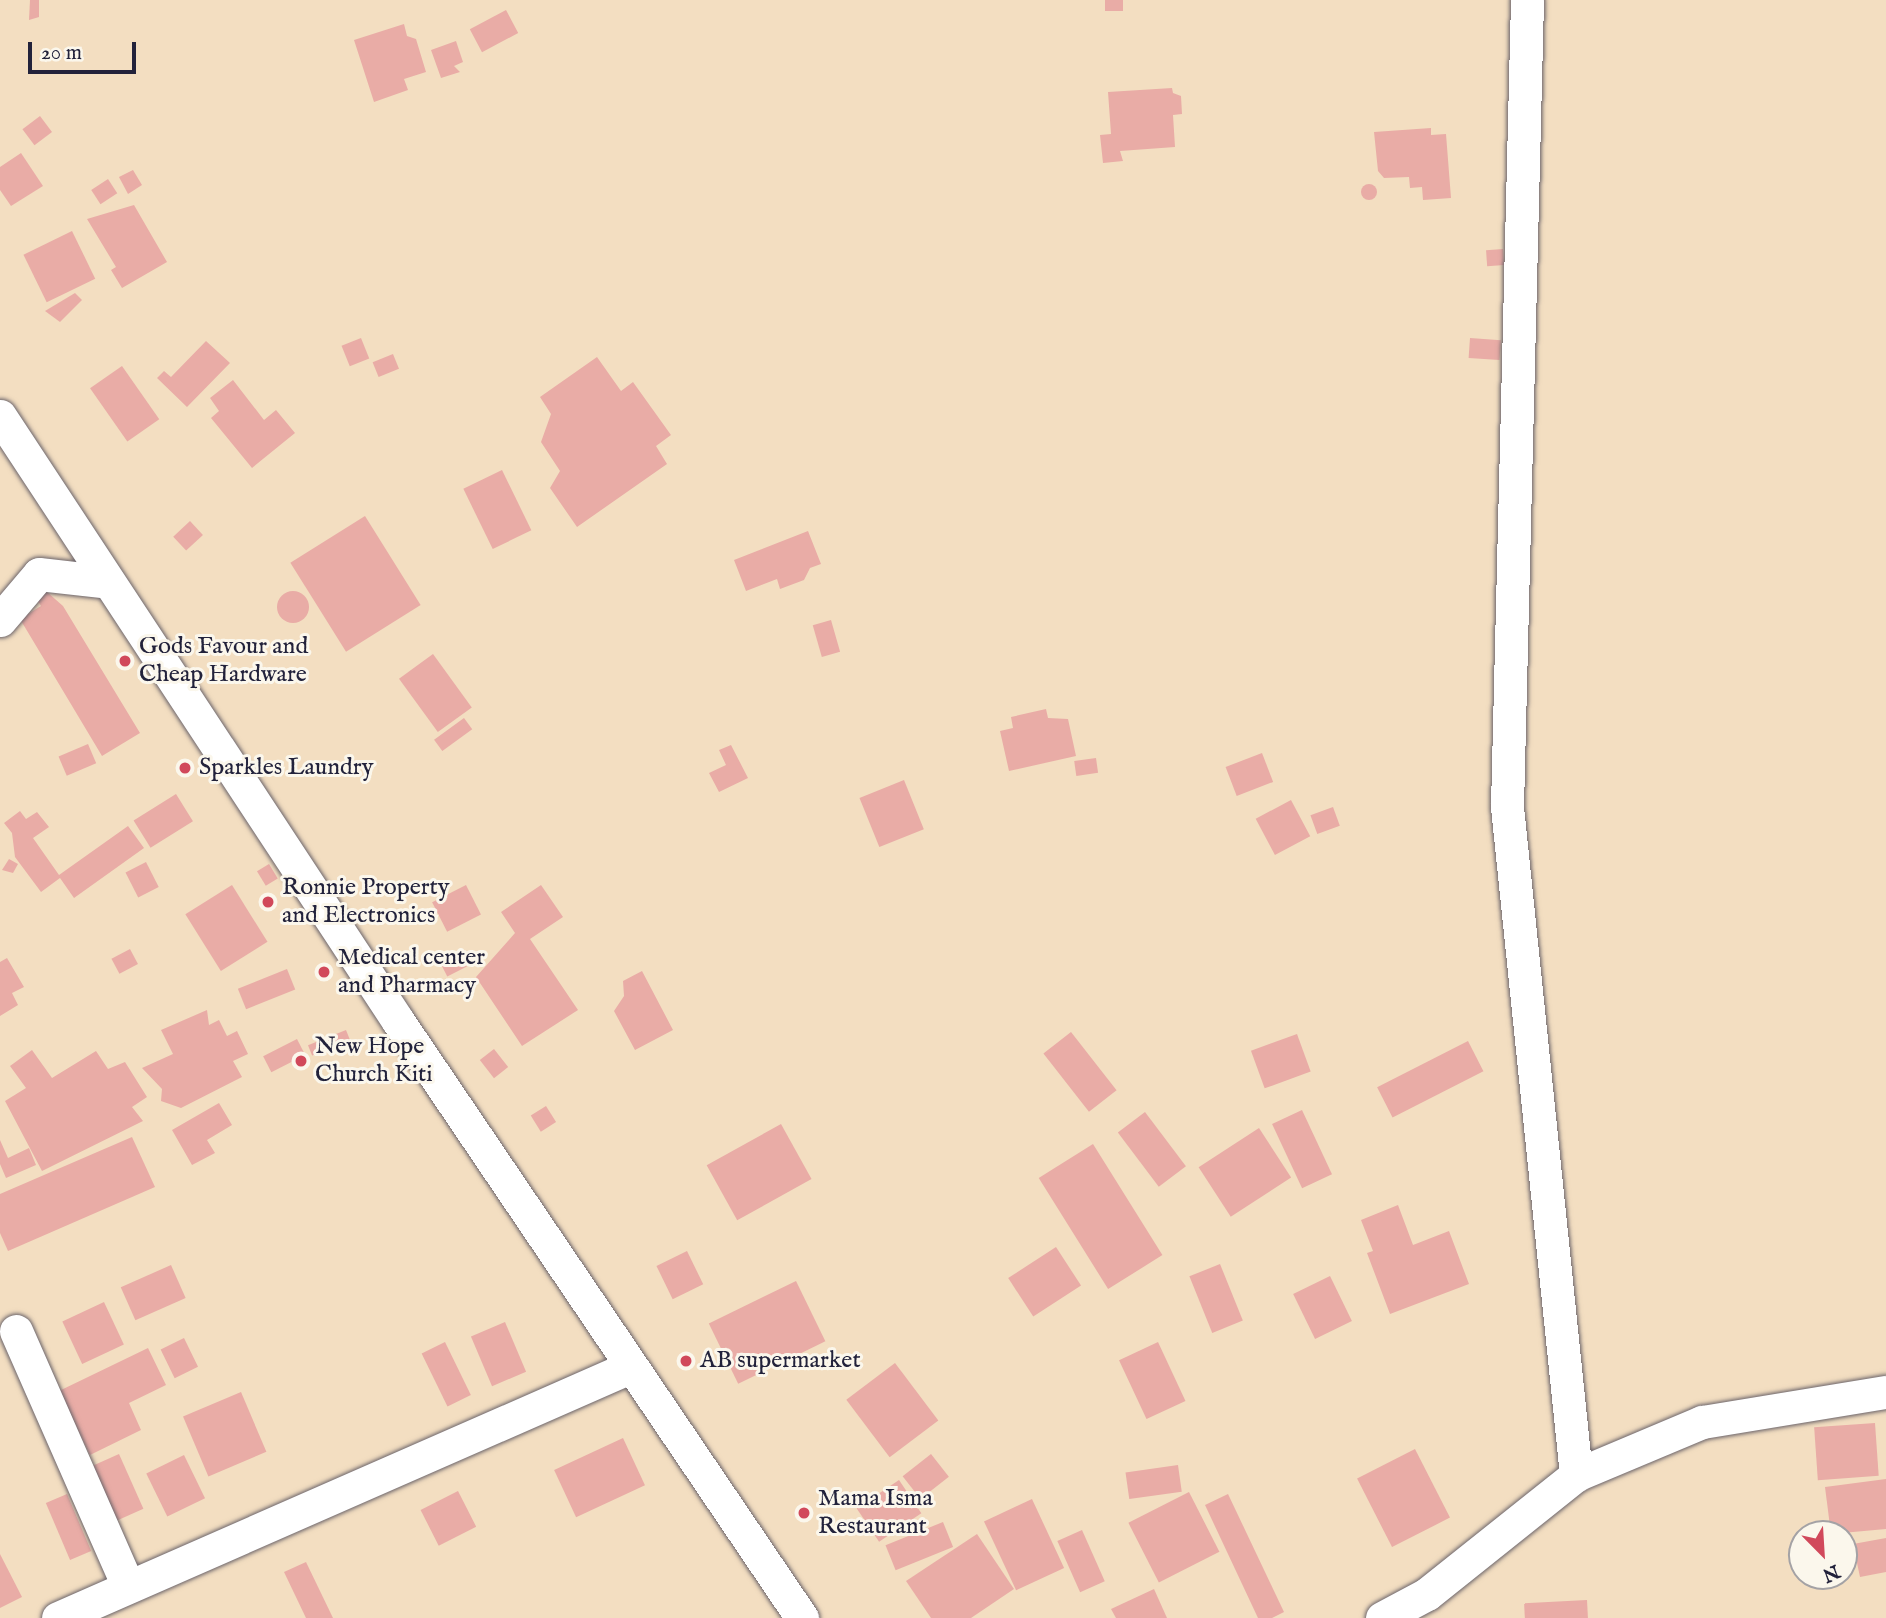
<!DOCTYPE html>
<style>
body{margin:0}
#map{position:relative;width:1886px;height:1618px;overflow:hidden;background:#f3dec1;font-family:"IM FELL English",serif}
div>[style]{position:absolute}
.building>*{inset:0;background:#e9aca6;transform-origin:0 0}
.round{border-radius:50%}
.roads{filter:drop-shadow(0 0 2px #6b646a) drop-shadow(0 0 2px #6b646a)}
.minor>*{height:33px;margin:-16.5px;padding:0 16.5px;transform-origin:16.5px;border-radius:16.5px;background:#fff}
.dots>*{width:19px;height:19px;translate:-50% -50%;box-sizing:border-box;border:4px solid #fbf7ec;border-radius:50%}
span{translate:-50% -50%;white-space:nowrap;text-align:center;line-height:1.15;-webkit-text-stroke:6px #fbf7ec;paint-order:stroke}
.poi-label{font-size:24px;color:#22223b}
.left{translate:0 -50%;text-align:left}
.north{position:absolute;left:1788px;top:1520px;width:70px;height:70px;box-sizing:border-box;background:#fbf7ec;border:2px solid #a4a2a5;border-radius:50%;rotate:156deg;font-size:19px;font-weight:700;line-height:28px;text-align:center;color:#22223b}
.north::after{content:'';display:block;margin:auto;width:24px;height:32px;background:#d1495b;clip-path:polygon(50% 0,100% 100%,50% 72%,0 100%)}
.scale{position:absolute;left:28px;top:42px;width:108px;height:32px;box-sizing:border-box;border:4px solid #22223b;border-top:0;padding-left:9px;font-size:21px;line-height:24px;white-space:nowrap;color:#22223b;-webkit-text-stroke:5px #fbf7ec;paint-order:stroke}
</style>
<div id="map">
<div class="building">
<div style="clip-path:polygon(30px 0,39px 0,39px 17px,29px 20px)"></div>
<div style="left:1105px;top:0;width:18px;height:11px"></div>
<div style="left:506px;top:10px;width:26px;height:41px;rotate:62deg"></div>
<div style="clip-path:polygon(404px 24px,407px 36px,416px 39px,426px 72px,404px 79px,408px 90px,374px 102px,354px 40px)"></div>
<div style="clip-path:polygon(456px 41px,463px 62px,454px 66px,460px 72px,441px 78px,431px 50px)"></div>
<div style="clip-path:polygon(1172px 88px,1173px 93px,1181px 96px,1182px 114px,1173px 115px,1175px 147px,1120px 151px,1123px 161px,1103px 163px,1100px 135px,1111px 134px,1108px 92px)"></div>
<div style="left:40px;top:116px;width:20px;height:22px;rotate:53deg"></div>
<div style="clip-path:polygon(1431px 128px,1431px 135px,1446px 134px,1451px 198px,1423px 200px,1422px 187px,1410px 188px,1409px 177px,1384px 178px,1378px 171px,1374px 132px)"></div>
<div style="clip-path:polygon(21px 153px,43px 186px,11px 206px,0 190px,0 167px)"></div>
<div style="clip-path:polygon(133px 170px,142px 185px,128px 194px,119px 177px)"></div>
<div style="left:108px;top:179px;width:17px;height:20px;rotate:57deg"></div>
<div class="round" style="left:1361px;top:184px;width:16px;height:16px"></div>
<div style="clip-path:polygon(134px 205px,167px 262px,122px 288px,111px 270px,116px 267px,87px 219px)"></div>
<div style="left:72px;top:231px;width:53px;height:54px;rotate:64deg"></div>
<div style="left:1503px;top:249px;width:16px;height:17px;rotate:86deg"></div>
<div style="clip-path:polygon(75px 293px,82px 300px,60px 322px,45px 311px)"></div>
<div style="left:361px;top:338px;width:22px;height:21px;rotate:68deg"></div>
<div style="left:1470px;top:338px;width:31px;height:20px;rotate:4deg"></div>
<div style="clip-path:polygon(206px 341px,230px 363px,187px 407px,157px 378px,164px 371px,171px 377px)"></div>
<div style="left:393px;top:354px;width:16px;height:22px;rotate:68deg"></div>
<div style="clip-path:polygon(597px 357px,621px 391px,633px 382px,671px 435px,656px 446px,667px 464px,577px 527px,550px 488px,560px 471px,541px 442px,551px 414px,540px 397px)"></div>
<div style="left:122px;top:366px;width:65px;height:39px;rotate:55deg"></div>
<div style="clip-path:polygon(233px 380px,264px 420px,276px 410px,295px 433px,252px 468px,211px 418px,219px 411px,210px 398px)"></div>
<div style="left:502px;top:470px;width:67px;height:43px;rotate:64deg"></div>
<div style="left:365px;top:516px;width:105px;height:88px;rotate:58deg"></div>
<div style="left:190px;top:521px;width:19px;height:23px;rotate:47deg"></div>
<div style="clip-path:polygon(808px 531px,821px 564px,810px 568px,804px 580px,780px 589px,777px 579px,746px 591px,734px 560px)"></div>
<div class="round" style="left:277px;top:591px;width:32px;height:32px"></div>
<div style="clip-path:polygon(47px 592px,63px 606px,140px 733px,102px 756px,20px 619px,41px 606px,36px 598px)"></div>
<div style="left:831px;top:620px;width:33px;height:19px;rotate:74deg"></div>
<div style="left:433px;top:654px;width:66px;height:42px;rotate:54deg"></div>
<div style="clip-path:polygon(1046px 709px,1048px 718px,1068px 719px,1076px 756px,1009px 771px,1000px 731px,1013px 728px,1011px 717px)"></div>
<div style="left:464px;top:718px;width:14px;height:37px;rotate:54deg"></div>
<div style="left:88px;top:744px;width:21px;height:32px;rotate:67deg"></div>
<div style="clip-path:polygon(731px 745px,748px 778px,719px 792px,709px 773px,726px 765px,719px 750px)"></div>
<div style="left:1262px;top:753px;width:31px;height:39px;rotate:69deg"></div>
<div style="left:1096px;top:758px;width:15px;height:22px;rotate:82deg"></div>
<div style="left:904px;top:780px;width:53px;height:48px;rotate:68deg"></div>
<div style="left:176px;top:794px;width:32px;height:50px;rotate:58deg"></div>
<div style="left:1291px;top:800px;width:41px;height:40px;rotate:62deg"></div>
<div style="left:1333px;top:807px;width:20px;height:24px;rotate:70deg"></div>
<div style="clip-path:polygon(20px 811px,26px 819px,37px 812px,49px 827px,33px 838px,59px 875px,128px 826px,144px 848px,74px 898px,60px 878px,41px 892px,15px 857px,12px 833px,4px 823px)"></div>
<div style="clip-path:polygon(9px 859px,18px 864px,13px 873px,2px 870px)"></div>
<div style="left:146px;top:862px;width:28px;height:23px;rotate:63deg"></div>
<div style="left:269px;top:864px;width:17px;height:14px;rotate:59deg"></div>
<div style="left:232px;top:885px;width:67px;height:55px;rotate:58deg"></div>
<div style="left:466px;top:885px;width:33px;height:38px;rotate:63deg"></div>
<div style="clip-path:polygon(541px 885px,563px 917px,530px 939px,578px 1010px,522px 1046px,476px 977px,515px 933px,501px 912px)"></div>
<div style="left:130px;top:949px;width:17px;height:21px;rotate:62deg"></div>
<div style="left:461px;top:955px;width:13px;height:22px;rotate:63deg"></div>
<div style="clip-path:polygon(7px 958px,24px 987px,12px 993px,18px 1005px,0 1016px,0 962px)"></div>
<div style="left:287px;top:969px;width:22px;height:53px;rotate:68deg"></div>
<div style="clip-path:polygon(642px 971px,673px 1030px,635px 1050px,614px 1011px,624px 996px,623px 981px)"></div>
<div style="clip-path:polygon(207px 1010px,209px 1025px,219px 1020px,227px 1036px,237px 1031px,248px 1054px,233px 1061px,242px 1077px,181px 1108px,161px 1101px,162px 1089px,142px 1068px,173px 1054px,161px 1030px)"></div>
<div style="left:346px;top:1030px;width:11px;height:41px;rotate:68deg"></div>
<div style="left:1071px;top:1032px;width:74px;height:35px;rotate:52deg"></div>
<div style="left:1297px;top:1034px;width:40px;height:49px;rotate:70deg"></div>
<div style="left:297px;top:1039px;width:18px;height:38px;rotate:63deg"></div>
<div style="left:1468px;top:1041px;width:34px;height:102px;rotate:63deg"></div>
<div style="left:494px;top:1049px;width:23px;height:18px;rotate:52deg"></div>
<div style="clip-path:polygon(32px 1050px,52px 1078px,96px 1051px,108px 1069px,125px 1062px,147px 1097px,132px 1107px,143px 1121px,42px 1171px,5px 1101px,26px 1088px,10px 1066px)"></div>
<div style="clip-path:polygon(219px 1103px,232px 1125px,207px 1140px,215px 1153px,192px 1165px,172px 1130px)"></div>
<div style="left:546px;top:1106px;width:19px;height:18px;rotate:58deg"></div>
<div style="left:1302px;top:1110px;width:71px;height:33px;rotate:65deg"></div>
<div style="left:1145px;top:1112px;width:68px;height:34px;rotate:53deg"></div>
<div style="left:781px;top:1124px;width:63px;height:85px;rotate:61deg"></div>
<div style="left:1259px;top:1128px;width:59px;height:72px;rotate:57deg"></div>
<div style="clip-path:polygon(132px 1137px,155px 1187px,8px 1251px,0 1233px,0 1194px)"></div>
<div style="clip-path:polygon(0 1140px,8px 1158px,29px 1148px,36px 1165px,6px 1178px,0 1164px)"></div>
<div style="left:1093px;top:1144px;width:131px;height:64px;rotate:58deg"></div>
<div style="clip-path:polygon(1398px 1205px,1413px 1245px,1449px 1231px,1469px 1284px,1390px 1314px,1367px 1253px,1373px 1251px,1361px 1220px)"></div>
<div style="left:1056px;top:1247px;width:46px;height:57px;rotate:57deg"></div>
<div style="left:687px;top:1251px;width:37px;height:34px;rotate:64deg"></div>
<div style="left:1220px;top:1264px;width:61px;height:33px;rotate:68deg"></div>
<div style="left:171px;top:1265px;width:36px;height:55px;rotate:66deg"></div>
<div style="left:1330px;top:1276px;width:50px;height:41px;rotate:64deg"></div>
<div style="left:796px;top:1281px;width:67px;height:97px;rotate:64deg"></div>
<div style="left:104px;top:1302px;width:47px;height:46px;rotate:65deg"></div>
<div style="left:505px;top:1322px;width:54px;height:37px;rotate:67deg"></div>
<div style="left:184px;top:1338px;width:32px;height:26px;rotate:64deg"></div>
<div style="left:445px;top:1342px;width:59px;height:26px;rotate:64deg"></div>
<div style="left:1158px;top:1342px;width:65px;height:43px;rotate:65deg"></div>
<div style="clip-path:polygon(148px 1348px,166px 1385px,129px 1403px,141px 1430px,90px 1455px,59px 1391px)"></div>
<div style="left:895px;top:1363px;width:72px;height:61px;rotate:53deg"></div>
<div style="left:241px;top:1392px;width:65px;height:63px;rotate:67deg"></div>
<div style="left:1875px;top:1423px;width:53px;height:61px;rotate:86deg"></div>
<div style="left:623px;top:1438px;width:52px;height:76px;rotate:65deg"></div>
<div style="left:1415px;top:1449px;width:77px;height:65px;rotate:63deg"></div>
<div style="left:119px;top:1454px;width:60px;height:38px;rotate:66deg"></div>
<div style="left:931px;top:1454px;width:29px;height:36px;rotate:52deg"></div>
<div style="left:184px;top:1455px;width:48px;height:42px;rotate:64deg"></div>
<div style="left:1178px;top:1465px;width:27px;height:53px;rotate:82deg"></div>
<div style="clip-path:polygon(1886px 1479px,1886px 1529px,1831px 1534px,1825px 1487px)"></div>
<div style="left:899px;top:1480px;width:40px;height:51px;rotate:56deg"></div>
<div style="left:458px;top:1491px;width:40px;height:42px;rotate:63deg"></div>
<div style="left:1189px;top:1492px;width:67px;height:68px;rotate:63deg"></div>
<div style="left:67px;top:1494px;width:62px;height:23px;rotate:67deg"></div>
<div style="clip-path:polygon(1228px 1494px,1284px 1612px,1272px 1618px,1258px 1618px,1205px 1505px)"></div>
<div style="left:1032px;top:1499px;width:76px;height:53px;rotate:65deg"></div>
<div style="left:943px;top:1522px;width:27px;height:62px;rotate:68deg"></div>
<div style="left:1082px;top:1530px;width:56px;height:27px;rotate:66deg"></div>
<div style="clip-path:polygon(977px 1534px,1014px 1589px,971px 1618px,931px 1618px,906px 1581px)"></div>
<div style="clip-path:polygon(1886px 1538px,1886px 1572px,1860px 1577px,1853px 1544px)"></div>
<div style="clip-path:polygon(0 1554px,22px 1597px,0 1608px)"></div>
<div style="clip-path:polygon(306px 1562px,333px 1618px,306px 1618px,284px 1572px)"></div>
<div style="clip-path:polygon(1154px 1589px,1167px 1618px,1116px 1618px,1111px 1609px)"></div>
<div style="left:1587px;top:1600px;width:18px;height:63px;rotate:87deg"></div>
</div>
<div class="roads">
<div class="minor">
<div style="left:1527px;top:0;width:807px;rotate:91.42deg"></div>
<div style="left:1507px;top:807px;width:672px;rotate:84.1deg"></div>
<div style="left:0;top:416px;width:724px;rotate:56.66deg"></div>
<div style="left:398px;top:1021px;width:721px;rotate:55.91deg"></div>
<div style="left:0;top:620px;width:60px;rotate:-49.7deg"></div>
<div style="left:39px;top:574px;width:70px;rotate:6.5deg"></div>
<div style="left:16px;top:1331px;width:279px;rotate:66.3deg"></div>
<div style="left:58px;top:1618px;width:625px;rotate:-23.69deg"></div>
<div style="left:1382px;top:1618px;width:51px;rotate:-28.1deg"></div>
<div style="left:1427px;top:1594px;width:191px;rotate:-38.6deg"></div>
<div style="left:1576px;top:1475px;width:137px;rotate:-22.8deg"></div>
<div style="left:1702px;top:1422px;width:186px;rotate:-9.3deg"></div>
</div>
</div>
<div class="dots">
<div style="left:125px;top:661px;background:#d1495b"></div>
<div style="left:185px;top:768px;background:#d1495b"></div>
<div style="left:268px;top:902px;background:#d1495b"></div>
<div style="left:324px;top:972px;background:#d1495b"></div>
<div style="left:301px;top:1061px;background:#d1495b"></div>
<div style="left:686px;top:1361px;background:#d1495b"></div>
<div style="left:804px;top:1513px;background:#d1495b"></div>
</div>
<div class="poi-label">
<span class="left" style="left:139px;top:661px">Gods Favour and<br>Cheap Hardware</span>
<span class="left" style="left:199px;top:768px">Sparkles Laundry</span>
<span class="left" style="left:282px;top:902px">Ronnie Property<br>and Electronics</span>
<span class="left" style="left:338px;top:972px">Medical center<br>and Pharmacy</span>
<span class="left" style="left:315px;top:1061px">New Hope<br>Church Kiti</span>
<span class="left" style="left:700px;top:1361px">AB supermarket</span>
<span class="left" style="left:818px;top:1513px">Mama Isma<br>Restaurant</span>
</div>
<div class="north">N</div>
<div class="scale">20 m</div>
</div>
